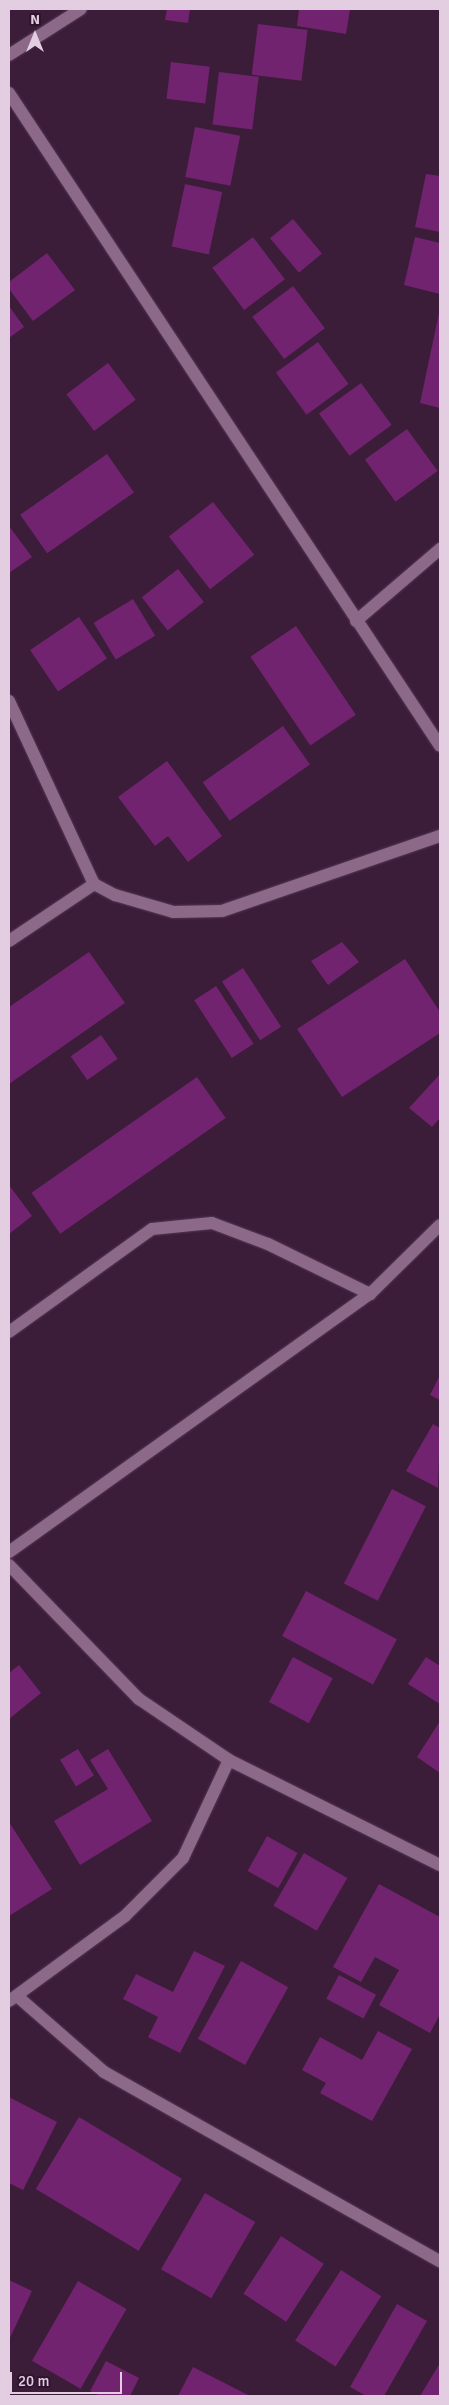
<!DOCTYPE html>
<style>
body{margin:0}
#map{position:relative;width:449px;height:2405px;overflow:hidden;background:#3b1d39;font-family:Signika,sans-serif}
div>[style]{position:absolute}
.building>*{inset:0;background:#71236f;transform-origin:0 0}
.roads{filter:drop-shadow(0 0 1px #533952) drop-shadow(0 0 1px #533952)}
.lane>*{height:12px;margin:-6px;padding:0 6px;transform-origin:6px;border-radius:6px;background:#8c6989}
.street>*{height:12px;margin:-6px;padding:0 6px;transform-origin:6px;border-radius:6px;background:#8c6989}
span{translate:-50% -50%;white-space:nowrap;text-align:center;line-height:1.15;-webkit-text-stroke:5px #30132f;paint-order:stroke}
.frame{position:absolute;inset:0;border:10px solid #e2cee0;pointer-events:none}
.north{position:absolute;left:10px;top:10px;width:50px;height:50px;-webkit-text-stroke:4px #30132f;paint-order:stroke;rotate:0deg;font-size:14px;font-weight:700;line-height:20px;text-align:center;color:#e2cee0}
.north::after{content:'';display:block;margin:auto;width:18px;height:22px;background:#e2cee0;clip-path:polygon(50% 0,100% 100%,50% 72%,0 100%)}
.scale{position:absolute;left:10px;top:2372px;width:112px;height:22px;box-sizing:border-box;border:2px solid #e2cee0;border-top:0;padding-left:6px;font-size:15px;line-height:18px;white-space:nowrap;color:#e2cee0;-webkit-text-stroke:4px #30132f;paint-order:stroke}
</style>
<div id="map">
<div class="building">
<div style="clip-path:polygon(167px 9px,190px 9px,188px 23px,165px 20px)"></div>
<div style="clip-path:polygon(299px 9px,350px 9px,346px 34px,297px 26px)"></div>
<div style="left:258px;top:24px;width:50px;height:51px;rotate:7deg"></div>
<div style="left:171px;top:62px;width:39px;height:37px;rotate:7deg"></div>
<div style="left:219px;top:72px;width:40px;height:53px;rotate:7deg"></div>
<div style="left:195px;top:127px;width:46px;height:51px;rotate:11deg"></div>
<div style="clip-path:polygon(426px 174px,440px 176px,440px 232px,415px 227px)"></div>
<div style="left:185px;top:184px;width:38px;height:64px;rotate:12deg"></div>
<div style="left:293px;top:219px;width:45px;height:30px;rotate:50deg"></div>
<div style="left:253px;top:237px;width:53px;height:51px;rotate:53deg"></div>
<div style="clip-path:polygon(415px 237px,440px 243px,440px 294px,404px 285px)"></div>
<div style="clip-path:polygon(47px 253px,75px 290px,33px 321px,9px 289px,9px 282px)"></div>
<div style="left:293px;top:286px;width:53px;height:51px;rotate:53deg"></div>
<div style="clip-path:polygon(9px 306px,24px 327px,9px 338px)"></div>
<div style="clip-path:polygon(439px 313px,440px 313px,440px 408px,420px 403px)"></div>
<div style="left:318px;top:342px;width:52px;height:52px;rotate:54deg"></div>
<div style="left:108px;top:363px;width:46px;height:52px;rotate:53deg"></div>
<div style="left:361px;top:383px;width:52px;height:52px;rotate:54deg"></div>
<div style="left:407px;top:429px;width:52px;height:52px;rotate:54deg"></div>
<div style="left:107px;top:454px;width:47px;height:106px;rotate:55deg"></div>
<div style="left:213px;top:502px;width:67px;height:56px;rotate:52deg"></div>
<div style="clip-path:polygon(9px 526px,32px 557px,9px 573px)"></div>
<div style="left:178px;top:569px;width:42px;height:46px;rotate:52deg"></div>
<div style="left:133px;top:599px;width:43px;height:46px;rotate:59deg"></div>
<div style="left:79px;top:617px;width:50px;height:59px;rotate:56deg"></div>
<div style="left:296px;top:626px;width:107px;height:55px;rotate:56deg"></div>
<div style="left:283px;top:726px;width:47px;height:98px;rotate:55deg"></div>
<div style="clip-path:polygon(167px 761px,222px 836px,188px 862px,168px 836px,155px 846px,118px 797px)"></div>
<div style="clip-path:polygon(342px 942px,359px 962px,328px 985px,311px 961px)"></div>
<div style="clip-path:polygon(89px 952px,125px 1003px,9px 1084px,9px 1007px)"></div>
<div style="clip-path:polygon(405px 959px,440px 1012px,440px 1033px,342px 1097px,297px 1029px)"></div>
<div style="left:243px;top:968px;width:70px;height:25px;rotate:57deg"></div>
<div style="left:216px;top:986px;width:69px;height:26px;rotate:57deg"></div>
<div style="left:101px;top:1035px;width:29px;height:37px;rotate:55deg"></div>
<div style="clip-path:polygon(440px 1074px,440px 1118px,432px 1127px,409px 1108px)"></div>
<div style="left:197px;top:1077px;width:50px;height:202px;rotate:55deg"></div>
<div style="clip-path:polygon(9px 1185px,32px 1216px,9px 1234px)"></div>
<div style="clip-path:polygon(440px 1375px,440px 1400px,430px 1395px)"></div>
<div style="clip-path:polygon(433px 1424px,440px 1428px,438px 1488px,406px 1471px)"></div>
<div style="left:392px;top:1489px;width:38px;height:106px;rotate:27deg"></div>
<div style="left:306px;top:1591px;width:103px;height:51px;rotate:28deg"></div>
<div style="left:293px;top:1657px;width:45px;height:51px;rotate:28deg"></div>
<div style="clip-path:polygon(426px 1657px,440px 1666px,440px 1704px,408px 1684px)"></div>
<div style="clip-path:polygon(19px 1665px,41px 1693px,9px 1719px,9px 1673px)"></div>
<div style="clip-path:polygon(440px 1721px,440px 1773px,417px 1757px)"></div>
<div style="left:78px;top:1749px;width:31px;height:21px;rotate:59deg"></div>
<div style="clip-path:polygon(108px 1749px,152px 1821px,80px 1865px,54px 1821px,108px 1789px,90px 1760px)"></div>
<div style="clip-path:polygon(9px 1822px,52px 1889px,9px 1916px)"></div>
<div style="left:267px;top:1836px;width:35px;height:40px;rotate:29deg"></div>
<div style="left:304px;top:1853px;width:50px;height:61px;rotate:30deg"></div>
<div style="clip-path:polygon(379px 1884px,440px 1917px,440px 2014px,430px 2033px,379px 2005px,399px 1970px,375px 1957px,361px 1982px,333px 1967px)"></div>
<div style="clip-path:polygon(194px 1951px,225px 1966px,180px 2053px,148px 2037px,158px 2017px,123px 1999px,136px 1974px,173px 1992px)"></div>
<div style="left:241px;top:1961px;width:54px;height:89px;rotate:29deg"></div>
<div style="left:339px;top:1975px;width:42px;height:27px;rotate:28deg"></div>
<div style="clip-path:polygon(378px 2031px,412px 2049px,372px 2121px,320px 2093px,326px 2083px,302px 2070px,320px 2037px,362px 2060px)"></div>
<div style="clip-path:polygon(9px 2097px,57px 2122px,23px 2190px,9px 2183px)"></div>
<div style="left:79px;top:2117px;width:120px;height:84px;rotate:31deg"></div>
<div style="left:205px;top:2193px;width:58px;height:88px;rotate:30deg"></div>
<div style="left:281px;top:2236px;width:51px;height:69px;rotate:33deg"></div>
<div style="left:341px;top:2270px;width:48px;height:84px;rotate:33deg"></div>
<div style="clip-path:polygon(9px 2280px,32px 2291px,9px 2340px)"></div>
<div style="left:78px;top:2281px;width:56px;height:92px;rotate:30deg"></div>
<div style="clip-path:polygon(397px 2304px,427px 2321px,384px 2396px,366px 2396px,350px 2387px)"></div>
<div style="clip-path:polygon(106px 2361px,139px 2378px,130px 2396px,100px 2396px,90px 2391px)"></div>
<div style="clip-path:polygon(440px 2363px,440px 2396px,420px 2396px)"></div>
<div style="clip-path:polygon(193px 2367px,250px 2396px,178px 2396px)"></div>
</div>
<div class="roads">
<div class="lane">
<div style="left:9px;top:1332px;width:176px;rotate:-35.8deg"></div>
<div style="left:152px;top:1229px;width:60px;rotate:-5.7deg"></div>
<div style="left:212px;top:1223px;width:60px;rotate:20.6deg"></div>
<div style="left:268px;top:1244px;width:114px;rotate:26.1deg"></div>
</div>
<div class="street">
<div style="left:9px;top:55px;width:85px;rotate:-32.6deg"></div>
<div style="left:9px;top:93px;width:782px;rotate:56.57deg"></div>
<div style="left:356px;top:621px;width:111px;rotate:-40.6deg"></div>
<div style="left:9px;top:701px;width:202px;rotate:65.1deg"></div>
<div style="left:94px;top:884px;width:24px;rotate:28deg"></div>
<div style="left:115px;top:895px;width:60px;rotate:16.3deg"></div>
<div style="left:173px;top:912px;width:49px;rotate:-1.2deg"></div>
<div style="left:222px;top:911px;width:231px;rotate:-19deg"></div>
<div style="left:9px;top:941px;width:102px;rotate:-33.8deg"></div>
<div style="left:9px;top:1552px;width:444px;rotate:-35.6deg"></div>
<div style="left:370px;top:1294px;width:98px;rotate:-44.6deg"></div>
<div style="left:9px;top:1565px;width:187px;rotate:45.9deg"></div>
<div style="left:139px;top:1699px;width:109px;rotate:34.1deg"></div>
<div style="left:229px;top:1760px;width:236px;rotate:26.5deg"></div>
<div style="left:17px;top:1996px;width:116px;rotate:41.1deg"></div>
<div style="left:104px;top:2072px;width:386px;rotate:29.4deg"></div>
<div style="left:9px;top:2001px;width:144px;rotate:-36.2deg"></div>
<div style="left:125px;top:1916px;width:82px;rotate:-45deg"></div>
<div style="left:183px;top:1858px;width:108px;rotate:-64.9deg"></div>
</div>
</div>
<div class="frame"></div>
<div class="north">N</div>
<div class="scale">20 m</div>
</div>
